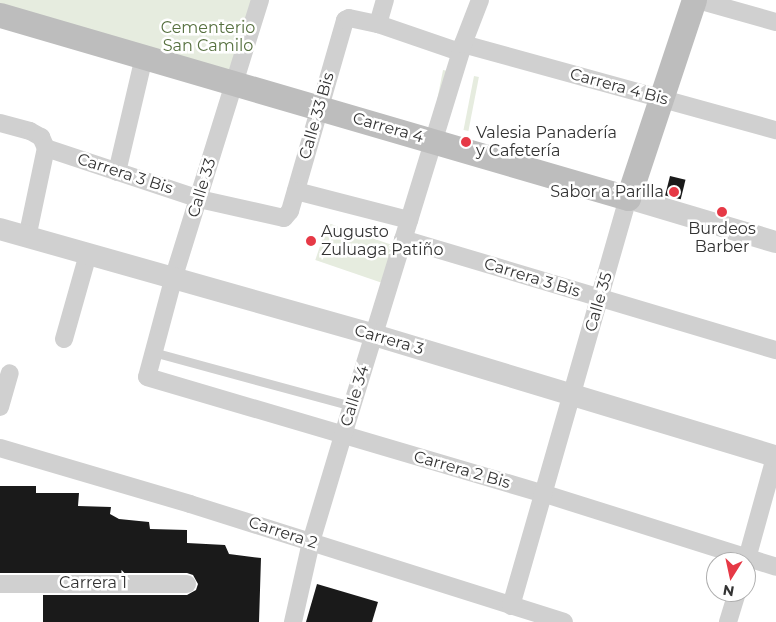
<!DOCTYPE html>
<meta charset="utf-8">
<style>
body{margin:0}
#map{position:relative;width:776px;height:622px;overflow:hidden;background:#fff;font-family:Montserrat,sans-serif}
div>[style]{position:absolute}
.green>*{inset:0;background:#e6ecdf;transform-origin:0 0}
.building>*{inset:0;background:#1a1a1a;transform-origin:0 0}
.service>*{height:9px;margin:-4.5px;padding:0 4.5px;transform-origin:4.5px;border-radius:4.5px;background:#d0d0d0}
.minor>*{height:18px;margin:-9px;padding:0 9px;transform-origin:9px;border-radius:9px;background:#d0d0d0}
.tertiary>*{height:22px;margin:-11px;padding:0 11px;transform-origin:11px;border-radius:11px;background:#d0d0d0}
.secondary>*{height:25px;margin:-12.5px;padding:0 12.5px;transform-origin:12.5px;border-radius:12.5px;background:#bdbdbd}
.dots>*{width:14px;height:14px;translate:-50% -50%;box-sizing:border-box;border:2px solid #fff;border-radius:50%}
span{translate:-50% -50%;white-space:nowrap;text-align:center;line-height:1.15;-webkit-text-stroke:5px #fff;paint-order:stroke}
.park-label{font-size:16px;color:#56703f}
.street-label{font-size:16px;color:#333}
.poi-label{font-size:16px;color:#333}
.left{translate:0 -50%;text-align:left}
.right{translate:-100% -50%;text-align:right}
.north{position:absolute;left:706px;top:552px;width:50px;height:50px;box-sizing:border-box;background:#fff;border:1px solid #adadad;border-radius:50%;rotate:190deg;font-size:14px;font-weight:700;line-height:20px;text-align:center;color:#333}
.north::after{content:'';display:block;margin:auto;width:18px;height:22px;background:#e63946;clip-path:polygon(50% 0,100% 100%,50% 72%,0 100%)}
</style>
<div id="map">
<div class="green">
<div style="clip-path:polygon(0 0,260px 0,234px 83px,0 15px)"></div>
<div style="left:443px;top:70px;width:5px;height:54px;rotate:11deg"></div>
<div style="left:474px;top:76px;width:5px;height:55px;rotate:11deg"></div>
<div style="left:328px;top:223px;width:71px;height:39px;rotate:19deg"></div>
</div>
<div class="building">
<div style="left:670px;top:176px;width:16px;height:20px;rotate:14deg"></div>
<div style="clip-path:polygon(0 486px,36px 486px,36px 493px,79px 493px,78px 506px,111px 507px,110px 514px,119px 519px,149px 522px,150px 529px,187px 530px,187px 543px,225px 545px,229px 554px,261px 558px,259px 622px,43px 622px,43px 595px,187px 595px,196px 590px,198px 584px,193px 575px,187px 573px,0 573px)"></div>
<div style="clip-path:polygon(317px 584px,378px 602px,372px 622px,306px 622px)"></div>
</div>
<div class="service">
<div style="left:153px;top:352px;width:206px;rotate:15.2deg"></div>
</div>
<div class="minor">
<div style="left:260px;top:0;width:293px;rotate:107.3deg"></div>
<div style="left:173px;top:280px;width:100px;rotate:105deg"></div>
<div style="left:147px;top:377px;width:412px;rotate:16.4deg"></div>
<div style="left:542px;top:493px;width:245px;rotate:17.5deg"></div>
<div style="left:698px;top:0;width:81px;rotate:15.8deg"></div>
<div style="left:378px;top:24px;width:25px;rotate:-74deg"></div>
<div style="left:463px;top:44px;width:325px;rotate:15.4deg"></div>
<div style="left:0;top:123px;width:31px;rotate:15deg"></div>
<div style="left:30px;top:131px;width:13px;rotate:29deg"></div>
<div style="left:41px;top:137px;width:12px;rotate:66deg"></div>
<div style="left:46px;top:148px;width:161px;rotate:18.4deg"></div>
<div style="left:199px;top:199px;width:87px;rotate:12.6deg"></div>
<div style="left:284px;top:218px;width:9px;rotate:-49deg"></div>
<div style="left:290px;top:211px;width:199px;rotate:-73.9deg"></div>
<div style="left:345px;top:20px;width:4px;rotate:-27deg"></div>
<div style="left:349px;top:18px;width:30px;rotate:12deg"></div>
<div style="left:378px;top:24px;width:87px;rotate:18.9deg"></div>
<div style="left:117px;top:172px;width:118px;rotate:-76.8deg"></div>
<div style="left:296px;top:191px;width:117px;rotate:14.4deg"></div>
<div style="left:27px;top:238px;width:92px;rotate:-78.1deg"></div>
<div style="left:403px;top:239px;width:389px;rotate:16.6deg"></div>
<div style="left:64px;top:339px;width:88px;rotate:-74.2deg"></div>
<div style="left:0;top:407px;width:35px;rotate:-74deg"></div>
<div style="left:0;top:448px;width:198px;rotate:16.4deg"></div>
<div style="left:190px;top:504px;width:392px;rotate:17.5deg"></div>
<div style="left:746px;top:562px;width:112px;rotate:-74.5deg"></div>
<div style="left:0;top:584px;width:187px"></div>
<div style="left:511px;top:606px;width:424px;rotate:-74deg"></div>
<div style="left:293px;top:622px;width:82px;rotate:-77.3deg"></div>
<div style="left:311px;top:542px;width:112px;rotate:-73.3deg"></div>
<div style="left:343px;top:435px;width:409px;rotate:-72.9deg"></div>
<div style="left:463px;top:44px;width:47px;rotate:-68.9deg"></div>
<div style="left:728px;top:622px;width:31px;rotate:-73deg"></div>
</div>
<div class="tertiary">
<div style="left:628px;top:198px;width:154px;rotate:16.6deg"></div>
<div style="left:0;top:229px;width:389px;rotate:15.8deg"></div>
<div style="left:374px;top:335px;width:420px;rotate:16.8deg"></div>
</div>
<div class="secondary">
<div style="left:0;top:15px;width:654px;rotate:16.25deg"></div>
<div style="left:628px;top:198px;width:209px;rotate:-71.6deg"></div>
</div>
<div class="dots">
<div style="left:466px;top:142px;background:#e63946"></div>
<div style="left:674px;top:192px;background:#e63946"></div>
<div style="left:722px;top:212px;background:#e63946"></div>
<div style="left:311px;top:241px;background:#e63946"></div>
</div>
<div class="park-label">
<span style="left:208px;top:37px">Cementerio<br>San Camilo</span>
</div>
<div class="street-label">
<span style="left:619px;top:87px;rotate:15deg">Carrera 4 Bis</span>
<span style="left:317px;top:116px;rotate:-74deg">Calle 33 Bis</span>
<span style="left:388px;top:128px;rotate:16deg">Carrera 4</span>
<span style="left:125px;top:174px;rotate:18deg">Carrera 3 Bis</span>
<span style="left:202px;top:188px;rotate:-73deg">Calle 33</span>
<span style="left:532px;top:278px;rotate:17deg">Carrera 3 Bis</span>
<span style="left:599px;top:302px;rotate:-74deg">Calle 35</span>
<span style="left:389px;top:340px;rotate:16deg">Carrera 3</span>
<span style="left:355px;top:396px;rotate:-73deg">Calle 34</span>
<span style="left:462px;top:470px;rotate:16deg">Carrera 2 Bis</span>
<span style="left:283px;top:533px;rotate:18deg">Carrera 2</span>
<span style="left:93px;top:583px">Carrera 1</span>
</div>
<div class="poi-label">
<span class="left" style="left:476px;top:142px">Valesia Panadería<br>y Cafetería</span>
<span class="right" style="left:664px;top:192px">Sabor a Parilla</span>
<span style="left:722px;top:238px">Burdeos<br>Barber</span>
<span class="left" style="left:321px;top:241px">Augusto<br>Zuluaga Patiño</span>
</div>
<div class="north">N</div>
</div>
